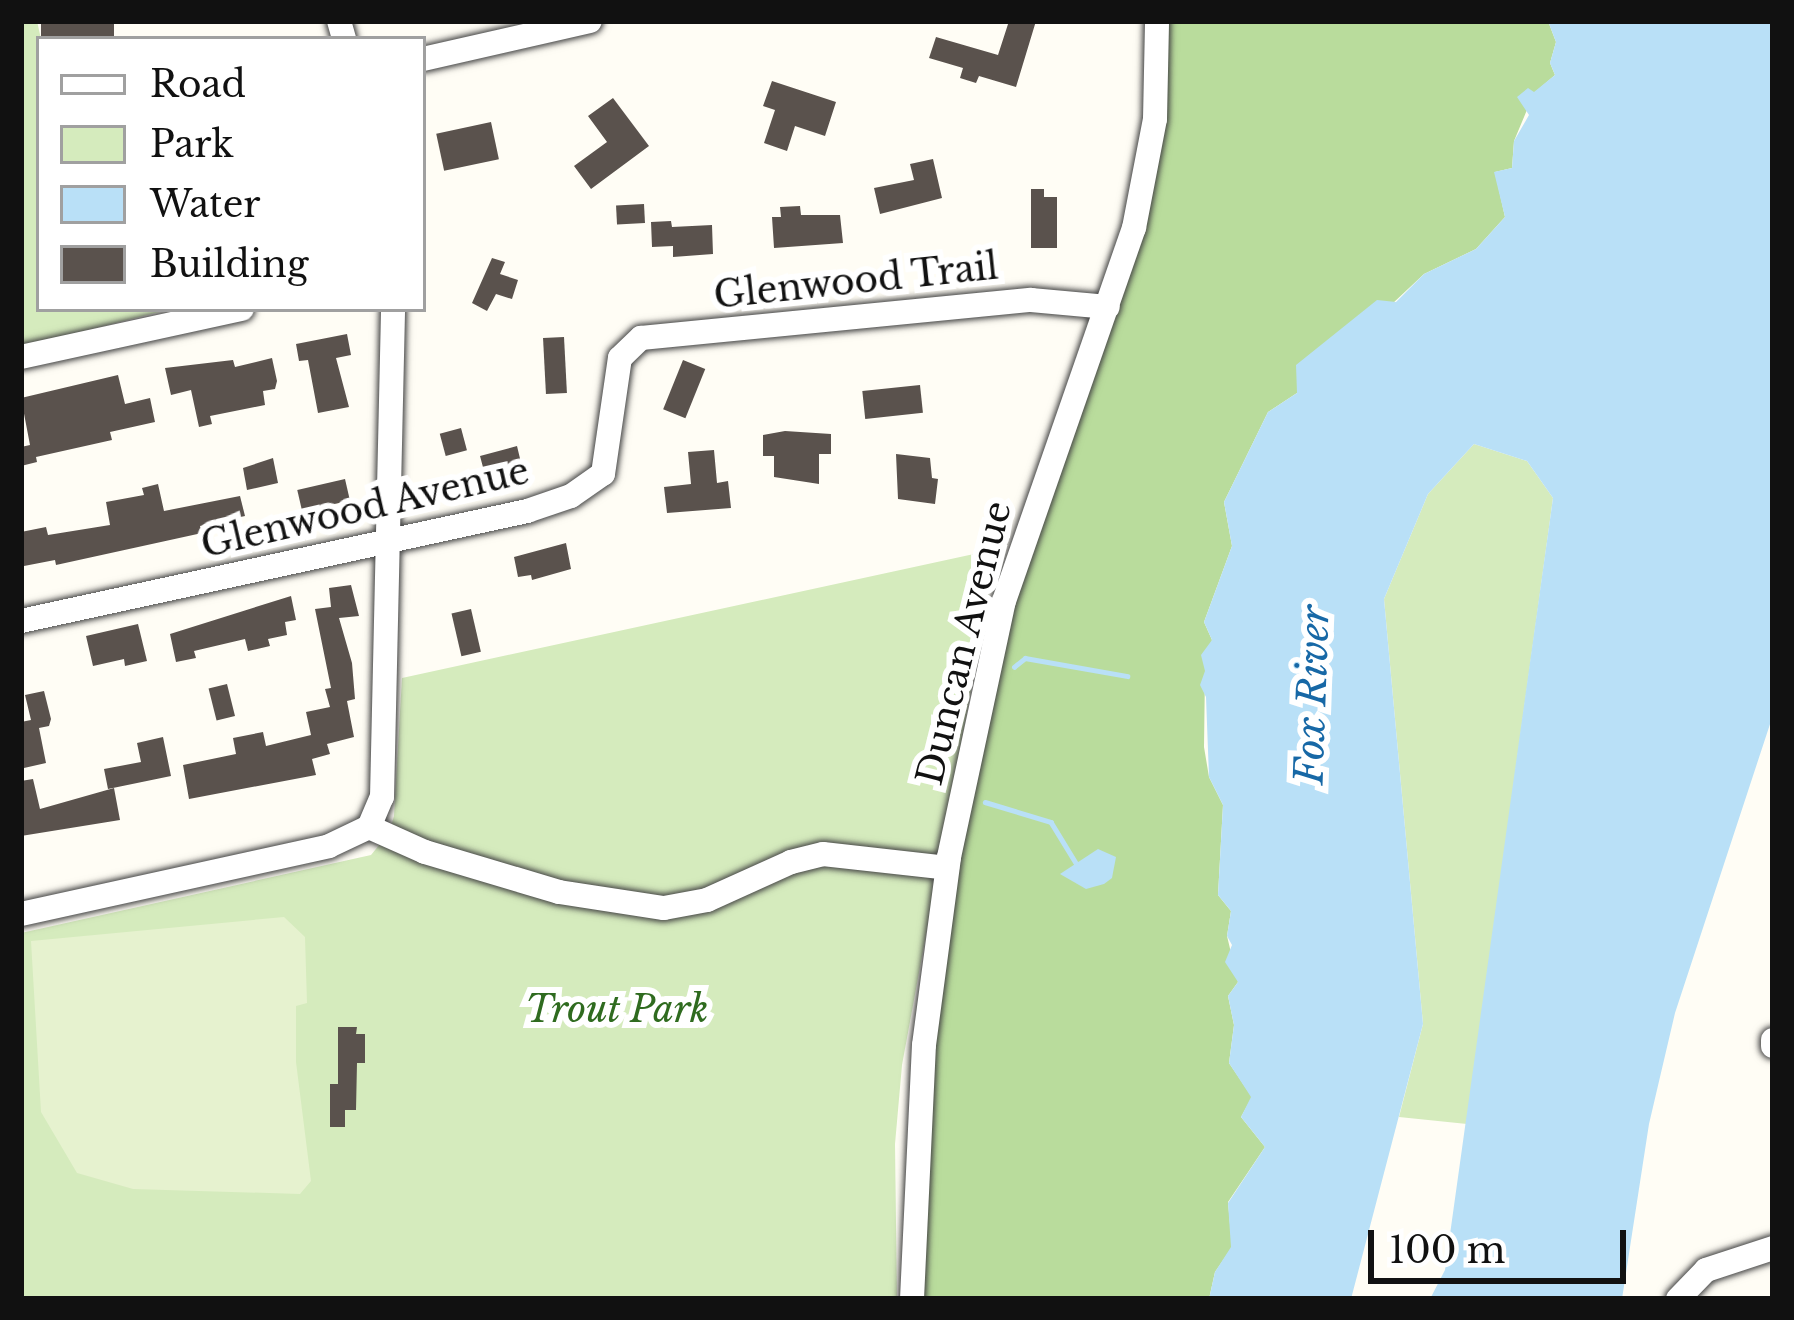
<!DOCTYPE html>
<style>
body{margin:0}
#map{position:relative;width:1794px;height:1320px;overflow:hidden;background:#fffdf5;font-family:"Libre Baskerville",serif}
div>[style]{position:absolute}
.green>*{inset:0;background:#d5ebbd}
.forest>*{inset:0;background:#b9dc9c}
.pitch>*{inset:0;background:#e6f2cf}
.water>*{inset:0;background:#b9e0f7}
.stream>*{height:4.5px;margin:-2.25px;padding:0 2.25px;transform-origin:2.25px;border-radius:2.25px;background:#b9e0f7}
.building>*{inset:0;background:#5a524d;transform-origin:0 0}
.roads{filter:drop-shadow(0 0 3px #444) drop-shadow(0 0 3px #444)}
.minor>*{height:24px;margin:-12px;padding:0 12px;transform-origin:12px;border-radius:12px;background:#fff}
span{translate:-50% -50%;white-space:nowrap;text-align:center;line-height:1.15;-webkit-text-stroke:12px #fff;paint-order:stroke}
.street-label{font-size:36px;color:#111}
.park-label{font-size:36px;color:#2f6b1f;font-style:italic}
.water-label{font-size:39px;color:#1768a6;font-style:italic}
.frame{position:absolute;inset:0;border:24px solid #111;pointer-events:none}
.legend{position:absolute;left:36px;top:36px;width:390px;height:276px;box-sizing:border-box;background:#fff;border:3px solid #a0a0a0;margin:0;padding:15px 21px;list-style:none;font-size:36px;color:#111}
.legend li{display:flex;align-items:center;gap:24px;height:60px}
.legend b{width:60px;border:3px solid #a0a0a0}
.scale{position:absolute;left:1368px;top:1230px;width:258px;height:54px;box-sizing:border-box;border:6px solid #111;border-top:0;padding-left:15px;font-size:36px;line-height:42px;white-space:nowrap;color:#111;-webkit-text-stroke:9px #fff;paint-order:stroke}
</style>
<div id="map">
<div class="green">
<div style="clip-path:polygon(21px 21px,37px 21px,41px 39px,39px 309px,171px 309px,21px 347px)"></div>
<div style="clip-path:polygon(1474px 444px,1527px 461px,1553px 498px,1467px 1124px,1399px 1117px,1423px 1024px,1384px 599px,1428px 494px)"></div>
<div style="clip-path:polygon(997px 549px,902px 1065px,895px 1144px,897px 1299px,21px 1299px,21px 933px,371px 855px,389px 833px,394px 816px,402px 678px)"></div>
</div>
<div class="forest">
<div style="clip-path:polygon(1165px 21px,1548px 21px,1556px 42px,1550px 63px,1555px 75px,1534px 93px,1514px 141px,1512px 168px,1495px 172px,1505px 217px,1476px 249px,1424px 274px,1297px 393px,1268px 412px,1224px 502px,1232px 546px,1204px 622px,1212px 640px,1205px 671px,1204px 747px,1209px 777px,1223px 805px,1218px 895px,1231px 911px,1227px 936px,1238px 982px,1228px 996px,1234px 1025px,1229px 1063px,1252px 1097px,1241px 1117px,1265px 1147px,1228px 1202px,1232px 1247px,1215px 1272px,1209px 1299px,923px 1299px,934px 1048px,954px 893px,1000px 656px,1054px 472px,1117px 309px)"></div>
</div>
<div class="pitch">
<div style="clip-path:polygon(284px 917px,305px 937px,307px 1003px,296px 1006px,296px 1062px,311px 1181px,300px 1194px,133px 1189px,77px 1173px,41px 1112px,31px 941px)"></div>
</div>
<div class="water">
<div style="clip-path:polygon(1548px 21px,1773px 21px,1773px 715px,1675px 1013px,1649px 1124px,1622px 1299px,1430px 1299px,1445px 1270px,1553px 498px,1527px 461px,1474px 444px,1428px 494px,1384px 599px,1423px 1024px,1351px 1299px,1209px 1299px,1215px 1272px,1231px 1247px,1228px 1203px,1265px 1147px,1241px 1117px,1251px 1097px,1229px 1063px,1234px 1025px,1228px 996px,1238px 982px,1225px 962px,1232px 945px,1227px 936px,1231px 911px,1218px 895px,1223px 805px,1209px 777px,1206px 697px,1200px 685px,1205px 671px,1201px 655px,1212px 640px,1204px 622px,1232px 546px,1224px 502px,1268px 412px,1297px 393px,1296px 365px,1377px 300px,1396px 302px,1424px 274px,1476px 249px,1505px 217px,1494px 172px,1512px 168px,1514px 141px,1529px 115px,1517px 97px,1528px 88px,1534px 92px,1555px 75px,1550px 63px,1556px 42px)"></div>
<div style="clip-path:polygon(1098px 849px,1116px 857px,1112px 878px,1104px 884px,1086px 889px,1060px 874px)"></div>
</div>
<div class="stream">
<div style="left:1014px;top:667px;width:14px;rotate:-39deg"></div>
<div style="left:1025px;top:658px;width:104px;rotate:10deg"></div>
<div style="left:985px;top:802px;width:69px;rotate:16.9deg"></div>
<div style="left:1051px;top:822px;width:48px;rotate:58.6deg"></div>
</div>
<div class="building">
<div style="left:41px;top:21px;width:73px;height:18px"></div>
<div style="clip-path:polygon(1009px 21px,1036px 21px,1016px 87px,979px 76px,976px 83px,960px 78px,963px 68px,929px 58px,936px 37px,998px 55px)"></div>
<div style="clip-path:polygon(772px 81px,836px 102px,825px 136px,795px 126px,787px 151px,764px 143px,775px 110px,763px 106px)"></div>
<div style="clip-path:polygon(613px 98px,649px 146px,591px 189px,574px 166px,607px 142px,588px 116px)"></div>
<div style="left:491px;top:122px;width:38px;height:56px;rotate:78deg"></div>
<div style="clip-path:polygon(933px 159px,942px 198px,880px 214px,874px 188px,914px 180px,910px 164px)"></div>
<div style="clip-path:polygon(1031px 189px,1044px 189px,1044px 197px,1057px 197px,1057px 248px,1031px 248px)"></div>
<div style="left:644px;top:204px;width:19px;height:28px;rotate:87deg"></div>
<div style="clip-path:polygon(800px 206px,801px 215px,840px 215px,843px 243px,774px 248px,772px 217px,781px 217px,780px 207px)"></div>
<div style="clip-path:polygon(671px 221px,672px 227px,712px 225px,713px 254px,673px 257px,673px 246px,652px 247px,651px 222px)"></div>
<div style="clip-path:polygon(492px 258px,505px 262px,500px 274px,518px 280px,512px 299px,496px 294px,487px 311px,472px 303px)"></div>
<div style="clip-path:polygon(347px 334px,351px 355px,336px 358px,349px 407px,318px 413px,308px 360px,299px 361px,296px 344px)"></div>
<div style="left:564px;top:337px;width:56px;height:21px;rotate:87deg"></div>
<div style="clip-path:polygon(272px 358px,277px 381px,275px 389px,263px 391px,265px 405px,210px 416px,212px 424px,199px 427px,191px 390px,171px 395px,165px 368px,233px 360px,235px 367px)"></div>
<div style="left:683px;top:360px;width:24px;height:53px;rotate:22deg"></div>
<div style="clip-path:polygon(118px 375px,125px 404px,150px 398px,155px 422px,110px 432px,112px 440px,36px 457px,37px 462px,21px 466px,21px 447px,30px 445px,21px 398px)"></div>
<div style="left:920px;top:385px;width:28px;height:58px;rotate:84deg"></div>
<div style="left:461px;top:428px;width:23px;height:22px;rotate:75deg"></div>
<div style="clip-path:polygon(785px 431px,831px 434px,831px 454px,819px 454px,819px 484px,774px 477px,774px 456px,763px 456px,763px 435px)"></div>
<div style="clip-path:polygon(517px 446px,523px 471px,502px 477px,499px 467px,484px 471px,480px 456px)"></div>
<div style="clip-path:polygon(714px 450px,717px 483px,728px 481px,731px 508px,667px 513px,664px 487px,691px 484px,688px 452px)"></div>
<div style="clip-path:polygon(896px 454px,930px 458px,932px 478px,938px 479px,935px 504px,898px 499px)"></div>
<div style="clip-path:polygon(273px 458px,278px 483px,247px 490px,243px 468px)"></div>
<div style="left:345px;top:479px;width:22px;height:49px;rotate:77deg"></div>
<div style="clip-path:polygon(158px 484px,164px 511px,240px 496px,245px 516px,200px 526px,202px 533px,56px 565px,55px 560px,24px 566px,21px 532px,46px 527px,48px 535px,110px 525px,106px 502px,144px 495px,142px 488px)"></div>
<div style="clip-path:polygon(566px 543px,571px 569px,532px 580px,531px 575px,518px 577px,514px 557px)"></div>
<div style="clip-path:polygon(351px 585px,359px 616px,339px 618px,352px 663px,355px 699px,347px 701px,354px 737px,327px 744px,330px 754px,312px 759px,316px 775px,189px 799px,183px 765px,236px 754px,233px 738px,263px 732px,266px 746px,311px 735px,306px 712px,330px 707px,325px 689px,331px 688px,315px 609px,331px 607px,329px 588px)"></div>
<div style="clip-path:polygon(291px 596px,296px 620px,285px 622px,287px 635px,268px 639px,270px 646px,248px 651px,245px 639px,194px 651px,196px 658px,176px 662px,170px 634px)"></div>
<div style="left:471px;top:609px;width:44px;height:20px;rotate:77deg"></div>
<div style="clip-path:polygon(138px 624px,147px 661px,125px 666px,124px 659px,93px 666px,86px 636px)"></div>
<div style="left:227px;top:684px;width:33px;height:19px;rotate:76deg"></div>
<div style="clip-path:polygon(44px 691px,51px 719px,49px 726px,39px 728px,46px 763px,24px 768px,21px 722px,31px 720px,25px 695px)"></div>
<div style="clip-path:polygon(163px 737px,171px 776px,108px 789px,104px 769px,141px 762px,137px 743px)"></div>
<div style="clip-path:polygon(33px 779px,40px 809px,114px 788px,120px 820px,21px 836px,21px 781px)"></div>
<div style="clip-path:polygon(338px 1027px,357px 1027px,356px 1034px,365px 1034px,365px 1063px,357px 1063px,356px 1110px,345px 1110px,345px 1127px,330px 1127px,330px 1084px,338px 1084px)"></div>
</div>
<div class="roads">
<div class="minor">
<div style="left:339px;top:21px;width:19px;rotate:74deg"></div>
<div style="left:423px;top:59px;width:171px;rotate:-12.8deg"></div>
<div style="left:21px;top:357px;width:226px;rotate:-12.3deg"></div>
<div style="left:21px;top:621px;width:518px;rotate:-12.26deg"></div>
<div style="left:527px;top:511px;width:46px;rotate:-18.8deg"></div>
<div style="left:571px;top:496px;width:39px;rotate:-35deg"></div>
<div style="left:603px;top:474px;width:117px;rotate:-81.7deg"></div>
<div style="left:620px;top:358px;width:29px;rotate:-44deg"></div>
<div style="left:641px;top:338px;width:392px;rotate:-5.6deg"></div>
<div style="left:1031px;top:300px;width:77px;rotate:5.2deg"></div>
<div style="left:369px;top:827px;width:33px;rotate:-67deg"></div>
<div style="left:382px;top:797px;width:488px;rotate:-88.7deg"></div>
<div style="left:21px;top:914px;width:315px;rotate:-12.4deg"></div>
<div style="left:329px;top:846px;width:44px;rotate:-25.4deg"></div>
<div style="left:369px;top:827px;width:61px;rotate:24.1deg"></div>
<div style="left:425px;top:852px;width:140px;rotate:16.6deg"></div>
<div style="left:559px;top:892px;width:106px;rotate:8.7deg"></div>
<div style="left:664px;top:908px;width:44px;rotate:-10.5deg"></div>
<div style="left:707px;top:900px;width:92px;rotate:-24.3deg"></div>
<div style="left:791px;top:862px;width:33px;rotate:-14deg"></div>
<div style="left:823px;top:854px;width:125px;rotate:6.4deg"></div>
<div style="left:1773px;top:1040px;width:6px;rotate:90deg"></div>
<div style="left:912px;top:1299px;width:254px;rotate:-87.3deg"></div>
<div style="left:924px;top:1045px;width:190px;rotate:-82.4deg"></div>
<div style="left:949px;top:857px;width:262px;rotate:-77.9deg"></div>
<div style="left:1004px;top:601px;width:395px;rotate:-70.8deg"></div>
<div style="left:1134px;top:228px;width:111px;rotate:-79.1deg"></div>
<div style="left:1155px;top:119px;width:98px;rotate:-88.8deg"></div>
<div style="left:1678px;top:1299px;width:40px;rotate:-46deg"></div>
<div style="left:1706px;top:1270px;width:71px;rotate:-18.2deg"></div>
</div>
</div>
<div class="street-label">
<span style="left:856px;top:281px;rotate:-6deg">Glenwood Trail</span>
<span style="left:365px;top:508px;rotate:-13deg">Glenwood Avenue</span>
<span style="left:964px;top:643px;rotate:-76deg">Duncan Avenue</span>
</div>
<div class="park-label">
<span style="left:617px;top:1010px">Trout Park</span>
</div>
<div class="water-label">
<span style="left:1313px;top:695px;rotate:-88deg">Fox River</span>
</div>
<div class="frame"></div>
<ul class="legend">
<li><b style="height:15px;background:#fff"></b>Road</li>
<li><b style="height:33px;background:#d5ebbd"></b>Park</li>
<li><b style="height:33px;background:#b9e0f7"></b>Water</li>
<li><b style="height:33px;background:#5a524d"></b>Building</li>
</ul>
<div class="scale">100 m</div>
</div>
